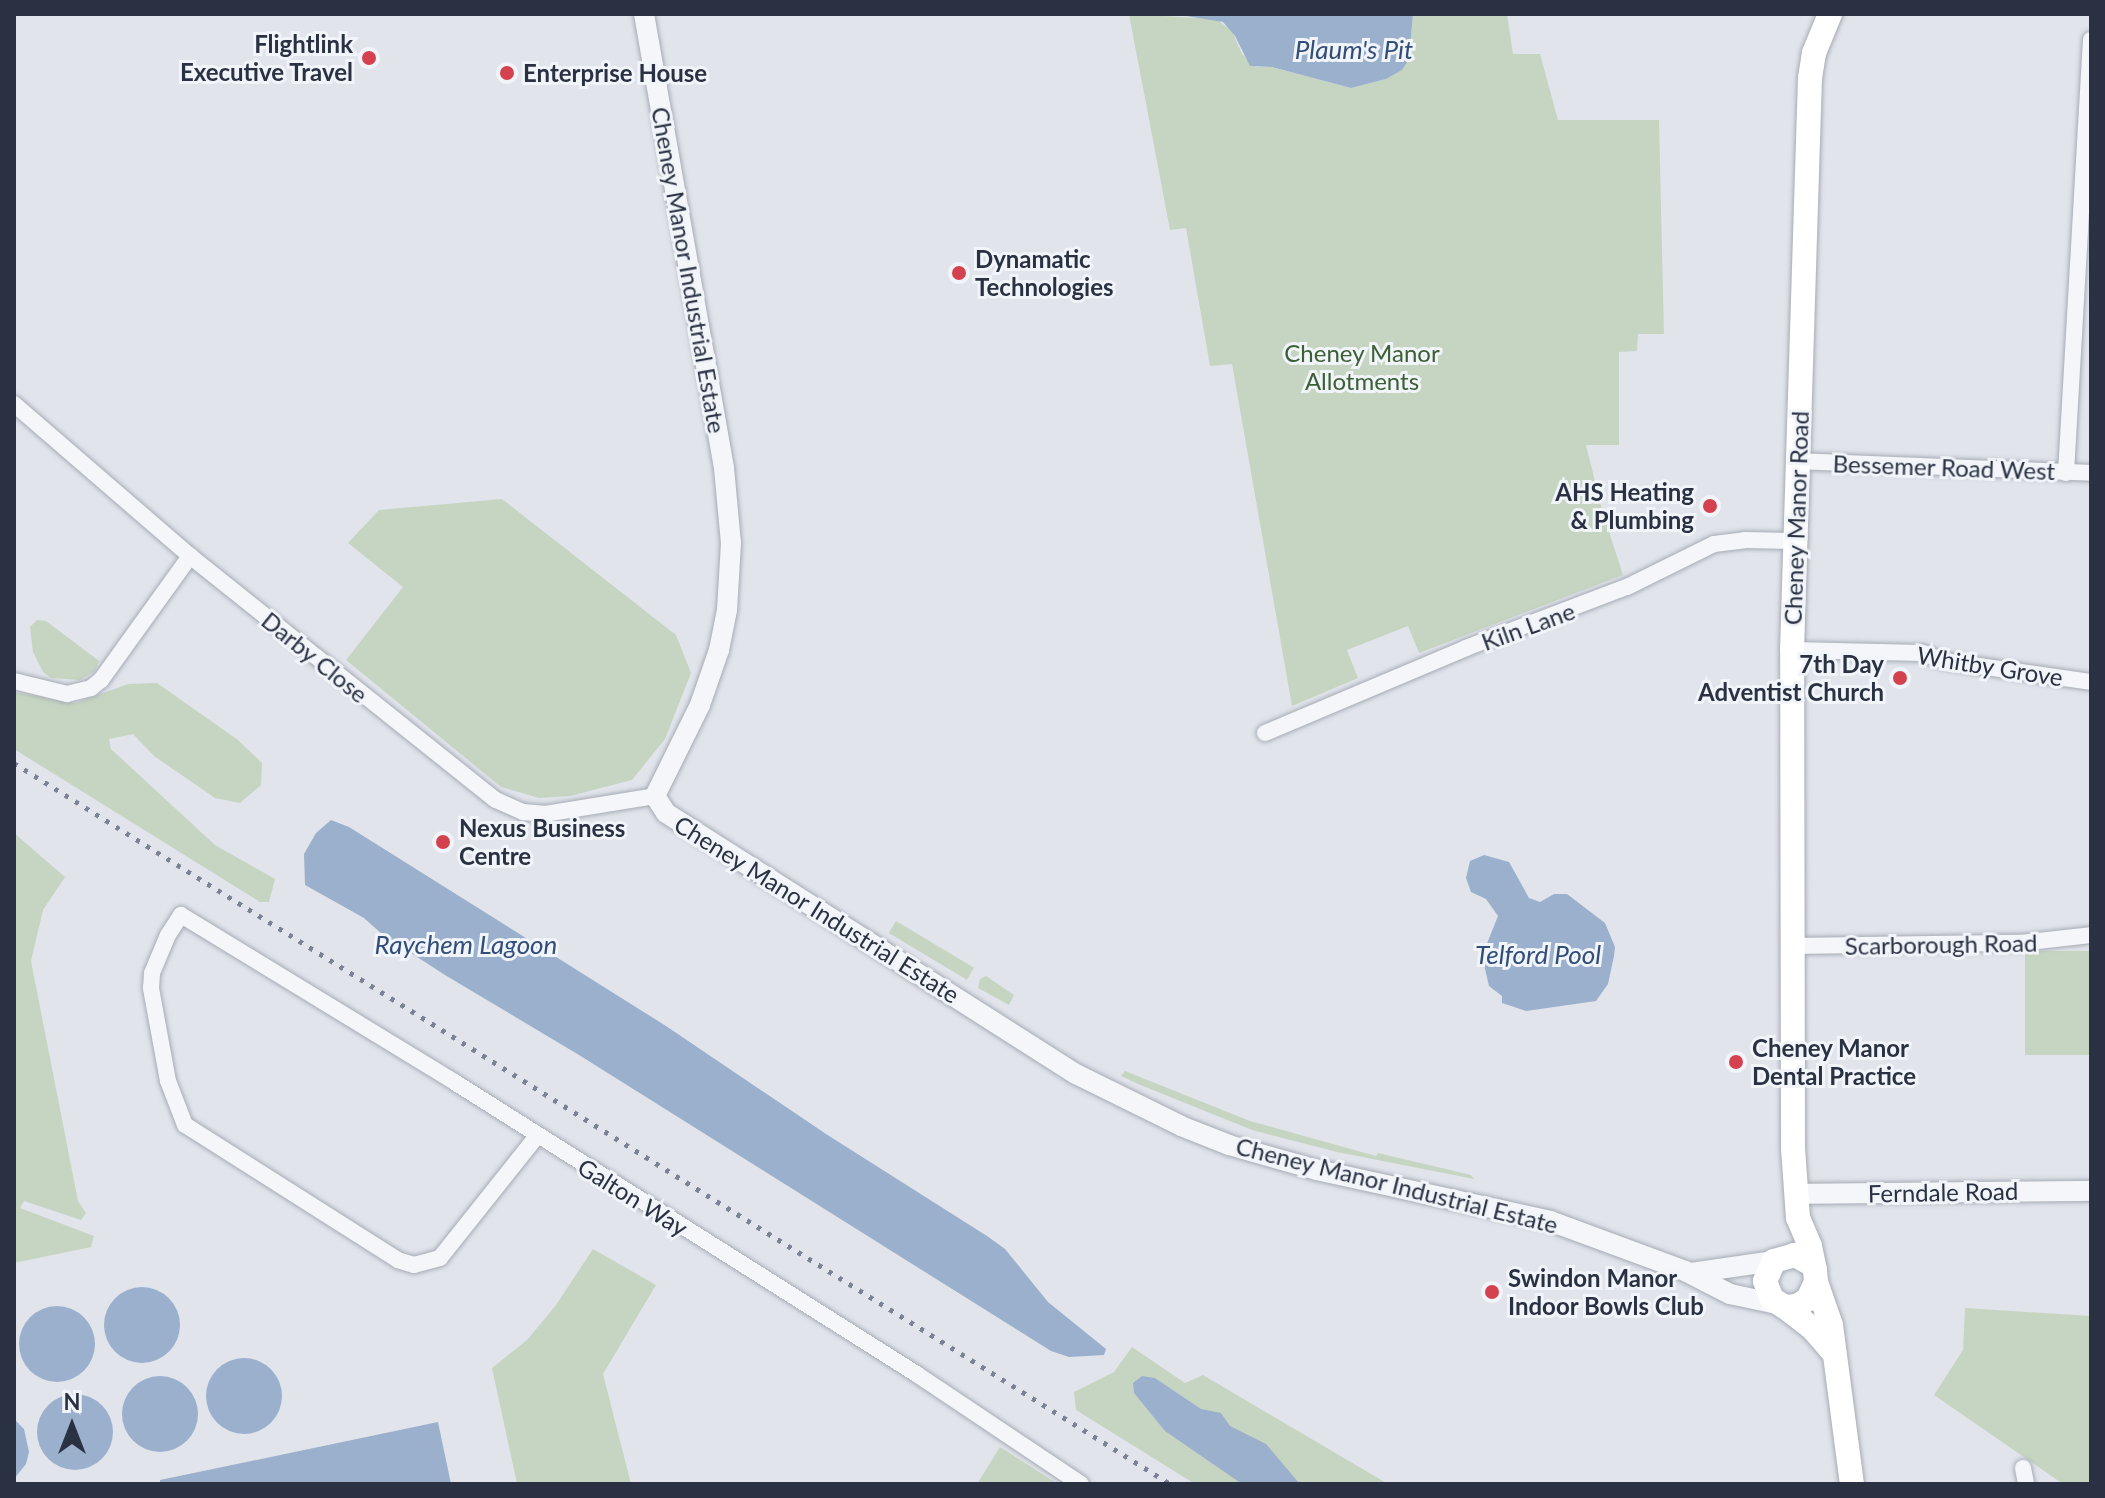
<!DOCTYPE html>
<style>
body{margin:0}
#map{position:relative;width:2105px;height:1498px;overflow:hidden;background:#e1e4eb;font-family:Lato,sans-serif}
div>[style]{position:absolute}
.green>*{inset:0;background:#c6d5c2;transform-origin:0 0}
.water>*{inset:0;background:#9bb0cc}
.round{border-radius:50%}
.roads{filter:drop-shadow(0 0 2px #a6abb5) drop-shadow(0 0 2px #a6abb5)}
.minor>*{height:16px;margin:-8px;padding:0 8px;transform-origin:8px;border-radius:8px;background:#f4f6f9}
.tertiary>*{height:20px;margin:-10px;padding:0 10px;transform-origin:10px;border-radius:10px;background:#f4f6f9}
.secondary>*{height:24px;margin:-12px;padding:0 12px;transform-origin:12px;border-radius:12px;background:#fff}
.rail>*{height:5px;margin-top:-2.5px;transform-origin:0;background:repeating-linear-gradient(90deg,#7a8395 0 4px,transparent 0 12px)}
.dots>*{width:22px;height:22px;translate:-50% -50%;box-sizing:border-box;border:4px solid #f1f4f8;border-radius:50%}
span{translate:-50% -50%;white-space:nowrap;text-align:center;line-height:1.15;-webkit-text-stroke:6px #f1f4f8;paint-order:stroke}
.poi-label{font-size:24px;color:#293143;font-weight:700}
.right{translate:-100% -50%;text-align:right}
.left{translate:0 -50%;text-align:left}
.street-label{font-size:24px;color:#293143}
.park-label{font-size:24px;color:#3b6035}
.water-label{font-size:26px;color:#314d79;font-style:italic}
.frame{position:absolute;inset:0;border:16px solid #293143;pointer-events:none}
.north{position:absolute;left:32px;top:1386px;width:80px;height:80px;-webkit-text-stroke:6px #f1f4f8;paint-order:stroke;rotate:0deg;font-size:22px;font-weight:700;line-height:32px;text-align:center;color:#293143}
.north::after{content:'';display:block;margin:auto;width:28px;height:36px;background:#293143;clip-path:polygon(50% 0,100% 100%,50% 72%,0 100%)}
</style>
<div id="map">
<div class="green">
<div style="clip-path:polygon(1129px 14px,1216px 19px,1232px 31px,1242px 54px,1256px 67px,1272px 67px,1351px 88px,1386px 79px,1409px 59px,1413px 14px,1507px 14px,1513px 54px,1540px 54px,1558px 120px,1659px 120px,1664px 334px,1638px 334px,1637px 351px,1619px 352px,1619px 445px,1586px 445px,1602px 510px,1623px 575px,1419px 653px,1408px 626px,1347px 650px,1358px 678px,1292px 706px,1232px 364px,1210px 366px,1186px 228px,1170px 230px)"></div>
<div style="clip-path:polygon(502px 499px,676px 635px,691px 673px,665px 739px,632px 780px,570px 796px,539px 798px,501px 787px,346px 660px,403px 587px,348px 543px,379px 510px)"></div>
<div style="clip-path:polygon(37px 620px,46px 621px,99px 661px,95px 671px,80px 680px,51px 678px,43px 672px,33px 652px,30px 627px)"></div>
<div style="clip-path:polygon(157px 683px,238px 740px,262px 763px,261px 785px,240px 803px,215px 798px,154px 756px,133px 734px,109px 739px,111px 749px,215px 845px,275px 879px,269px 902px,260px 902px,14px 749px,14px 692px,76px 703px,128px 684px)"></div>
<div style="clip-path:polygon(14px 833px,65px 877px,43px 910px,31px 961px,78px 1201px,86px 1213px,81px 1220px,24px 1201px,20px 1208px,94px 1236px,91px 1247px,14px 1263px)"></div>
<div style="left:896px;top:921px;width:91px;height:14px;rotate:31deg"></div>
<div style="left:2091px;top:951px;width:104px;height:66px;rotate:90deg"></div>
<div style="clip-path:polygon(986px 976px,1014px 995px,1009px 1005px,978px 988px,980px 979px)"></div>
<div style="clip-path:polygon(1125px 1071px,1250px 1121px,1376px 1156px,1378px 1153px,1471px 1175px,1474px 1179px,1337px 1152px,1252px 1130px,1138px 1084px,1121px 1076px)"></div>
<div style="clip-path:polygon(593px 1249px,656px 1285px,603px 1374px,631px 1484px,517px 1484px,492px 1368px,527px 1340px,556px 1305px)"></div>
<div style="clip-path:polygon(1965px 1308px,2091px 1316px,2091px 1484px,2063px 1484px,1934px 1395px,1963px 1350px)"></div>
<div style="clip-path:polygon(1132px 1347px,1185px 1383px,1203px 1375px,1388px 1484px,1195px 1484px,1076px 1410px,1074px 1392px,1114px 1372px)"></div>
<div style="clip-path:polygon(1000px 1447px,1058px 1484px,977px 1484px)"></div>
</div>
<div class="water">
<div style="clip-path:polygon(1174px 14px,1413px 14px,1409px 59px,1402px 70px,1386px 79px,1351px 88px,1272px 67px,1250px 66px,1235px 36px,1223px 22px)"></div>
<div style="clip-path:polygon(331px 820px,349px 827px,666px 1026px,826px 1134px,987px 1236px,1005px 1249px,1048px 1302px,1106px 1349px,1104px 1355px,1069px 1357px,1051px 1351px,579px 1055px,445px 975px,383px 935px,364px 918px,305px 885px,304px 854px,316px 833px)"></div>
<div style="clip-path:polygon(1484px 855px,1509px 862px,1529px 898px,1540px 902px,1554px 894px,1567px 894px,1605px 923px,1615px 947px,1614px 956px,1608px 984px,1596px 1001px,1526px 1011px,1502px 1003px,1502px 996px,1489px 986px,1482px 956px,1498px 916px,1486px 899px,1471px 892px,1466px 878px,1470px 861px)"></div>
<div class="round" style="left:104px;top:1287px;width:76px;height:76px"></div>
<div class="round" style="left:19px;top:1306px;width:76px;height:76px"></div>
<div class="round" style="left:206px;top:1358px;width:76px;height:76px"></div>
<div class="round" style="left:122px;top:1376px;width:76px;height:76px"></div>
<div style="clip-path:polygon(1142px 1376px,1155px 1378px,1201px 1409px,1221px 1413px,1230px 1426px,1266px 1444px,1300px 1484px,1242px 1484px,1165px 1431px,1134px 1393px,1133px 1383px)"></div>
<div class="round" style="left:37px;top:1394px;width:76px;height:76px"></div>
<div style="clip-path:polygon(14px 1419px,24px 1429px,29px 1452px,26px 1464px,14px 1479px)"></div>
<div style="clip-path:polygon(438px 1422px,451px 1484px,160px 1484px,160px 1480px)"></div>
</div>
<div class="roads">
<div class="minor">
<div style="left:14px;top:404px;width:233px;rotate:40.8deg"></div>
<div style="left:190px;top:556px;width:391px;rotate:38.6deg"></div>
<div style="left:496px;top:800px;width:30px;rotate:24deg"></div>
<div style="left:523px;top:812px;width:21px;rotate:5deg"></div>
<div style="left:544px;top:814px;width:112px;rotate:-9.2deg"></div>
<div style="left:1797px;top:461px;width:294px;rotate:2.3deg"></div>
<div style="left:2066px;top:473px;width:434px;rotate:-86.7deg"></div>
<div style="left:1792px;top:650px;width:131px;rotate:1.3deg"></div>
<div style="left:1923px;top:653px;width:22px;rotate:21deg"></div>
<div style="left:1944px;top:661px;width:148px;rotate:8.1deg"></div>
<div style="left:14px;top:681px;width:55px;rotate:13.8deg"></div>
<div style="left:67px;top:694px;width:25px;rotate:-14deg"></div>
<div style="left:91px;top:688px;width:13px;rotate:-39deg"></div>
<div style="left:101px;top:680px;width:153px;rotate:-54.3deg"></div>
<div style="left:1265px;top:733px;width:218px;rotate:-22.9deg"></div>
<div style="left:1466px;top:648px;width:172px;rotate:-20.8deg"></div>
<div style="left:1627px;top:587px;width:97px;rotate:-26.3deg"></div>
<div style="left:1714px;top:544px;width:31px;rotate:-7deg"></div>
<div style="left:1745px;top:540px;width:49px;rotate:1.2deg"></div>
<div style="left:1791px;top:946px;width:229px;rotate:-0.8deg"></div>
<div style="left:2020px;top:943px;width:71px;rotate:-6.4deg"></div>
<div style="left:537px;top:1136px;width:156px;rotate:128.5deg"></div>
<div style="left:440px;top:1258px;width:27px;rotate:165deg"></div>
<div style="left:414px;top:1265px;width:17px;rotate:-163deg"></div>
<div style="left:398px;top:1260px;width:252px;rotate:-147.6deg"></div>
<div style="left:185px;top:1125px;width:47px;rotate:-111.1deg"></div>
<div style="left:168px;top:1081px;width:95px;rotate:-100.4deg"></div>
<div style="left:151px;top:988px;width:15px;rotate:-86deg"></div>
<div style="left:152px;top:973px;width:41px;rotate:-67.2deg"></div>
<div style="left:168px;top:935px;width:24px;rotate:-57deg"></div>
<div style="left:181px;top:915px;width:322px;rotate:31.4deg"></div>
<div style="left:456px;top:1083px;width:547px;rotate:32.29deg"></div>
<div style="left:918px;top:1375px;width:196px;rotate:33.8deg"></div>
<div style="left:2023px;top:1468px;width:16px;rotate:79deg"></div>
</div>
<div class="tertiary">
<div style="left:644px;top:14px;width:461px;rotate:80deg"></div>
<div style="left:724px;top:468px;width:75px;rotate:84.7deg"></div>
<div style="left:731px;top:543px;width:67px;rotate:93.4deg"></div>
<div style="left:727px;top:610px;width:41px;rotate:101.3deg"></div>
<div style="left:719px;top:650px;width:58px;rotate:109.1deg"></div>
<div style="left:700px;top:705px;width:102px;rotate:116.3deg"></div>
<div style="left:655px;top:796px;width:20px;rotate:57deg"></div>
<div style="left:666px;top:813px;width:486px;rotate:32.5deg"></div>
<div style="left:1076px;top:1074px;width:117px;rotate:26.3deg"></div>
<div style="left:1181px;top:1126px;width:52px;rotate:21.6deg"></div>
<div style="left:1229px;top:1145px;width:91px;rotate:15.9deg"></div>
<div style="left:1317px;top:1170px;width:239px;rotate:12.3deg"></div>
<div style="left:1550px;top:1221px;width:144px;rotate:20.3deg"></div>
<div style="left:1685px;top:1271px;width:51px;rotate:27.1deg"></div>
<div style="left:1730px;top:1294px;width:48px;rotate:12deg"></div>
<div style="left:1796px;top:1194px;width:295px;rotate:-0.6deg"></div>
<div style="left:1691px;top:1273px;width:84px;rotate:-8.2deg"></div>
</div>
<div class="secondary">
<div style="left:1813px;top:1265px;width:21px;rotate:-151deg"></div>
<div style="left:1795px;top:1255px;width:22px;rotate:164deg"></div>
<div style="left:1774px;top:1261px;width:22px;rotate:114deg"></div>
<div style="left:1765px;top:1281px;width:19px;rotate:69deg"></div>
<div style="left:1772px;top:1299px;width:15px;rotate:32deg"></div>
<div style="left:1785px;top:1307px;width:12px;rotate:-5deg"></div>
<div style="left:1797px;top:1306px;width:13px;rotate:-32deg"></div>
<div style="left:1808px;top:1299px;width:19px;rotate:-65deg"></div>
<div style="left:1816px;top:1282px;width:12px;rotate:-95deg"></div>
<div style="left:1815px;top:1270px;width:25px;rotate:-102deg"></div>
<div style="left:1810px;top:1246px;width:30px;rotate:-113deg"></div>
<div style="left:1798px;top:1218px;width:69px;rotate:-94.1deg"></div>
<div style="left:1793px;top:1149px;width:499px;rotate:-90.1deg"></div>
<div style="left:1792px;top:650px;width:572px;rotate:-88.2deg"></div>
<div style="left:1810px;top:78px;width:25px;rotate:-81deg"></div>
<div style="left:1814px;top:53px;width:42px;rotate:-67.7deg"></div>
<div style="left:1816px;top:1282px;width:46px;rotate:70.8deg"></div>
<div style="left:1831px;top:1325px;width:160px;rotate:82.5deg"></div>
<div style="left:1785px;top:1307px;width:36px;rotate:38deg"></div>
<div style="left:1813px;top:1329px;width:30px;rotate:49deg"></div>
</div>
</div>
<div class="rail">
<div style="left:14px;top:763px;width:1362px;rotate:31.95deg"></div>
</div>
<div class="dots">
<div style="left:369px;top:58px;background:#d4424f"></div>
<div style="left:507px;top:73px;background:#d4424f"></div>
<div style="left:959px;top:273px;background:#d4424f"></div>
<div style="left:1710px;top:506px;background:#d4424f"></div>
<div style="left:1900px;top:678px;background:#d4424f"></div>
<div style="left:443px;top:842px;background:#d4424f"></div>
<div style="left:1736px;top:1062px;background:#d4424f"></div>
<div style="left:1492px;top:1292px;background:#d4424f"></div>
</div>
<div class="poi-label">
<span class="right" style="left:353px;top:58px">Flightlink<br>Executive Travel</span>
<span class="left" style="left:523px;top:73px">Enterprise House</span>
<span class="left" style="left:975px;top:273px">Dynamatic<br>Technologies</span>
<span class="right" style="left:1694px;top:506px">AHS Heating<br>&amp; Plumbing</span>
<span class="right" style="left:1884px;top:678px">7th Day<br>Adventist Church</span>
<span class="left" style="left:459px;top:842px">Nexus Business<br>Centre</span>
<span class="left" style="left:1752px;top:1062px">Cheney Manor<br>Dental Practice</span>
<span class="left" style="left:1508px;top:1292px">Swindon Manor<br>Indoor Bowls Club</span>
</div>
<div class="street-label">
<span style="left:689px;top:270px;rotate:80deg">Cheney Manor Industrial Estate</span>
<span style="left:1944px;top:467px;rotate:2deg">Bessemer Road West</span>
<span style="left:1796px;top:518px;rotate:-88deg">Cheney Manor Road</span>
<span style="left:1528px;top:626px;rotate:-20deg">Kiln Lane</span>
<span style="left:315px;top:657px;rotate:39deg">Darby Close</span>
<span style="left:1990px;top:666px;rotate:9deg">Whitby Grove</span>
<span style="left:817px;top:909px;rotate:32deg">Cheney Manor Industrial Estate</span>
<span style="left:1941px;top:944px;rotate:-1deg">Scarborough Road</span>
<span style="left:1397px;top:1185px;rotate:14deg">Cheney Manor Industrial Estate</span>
<span style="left:1943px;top:1192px;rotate:-1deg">Ferndale Road</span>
<span style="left:633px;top:1197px;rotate:32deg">Galton Way</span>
</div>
<div class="park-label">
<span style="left:1362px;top:367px">Cheney Manor<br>Allotments</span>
</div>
<div class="water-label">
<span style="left:1354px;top:50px">Plaum's Pit</span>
<span style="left:466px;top:945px">Raychem Lagoon</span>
<span style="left:1538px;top:955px">Telford Pool</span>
</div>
<div class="frame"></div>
<div class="north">N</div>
</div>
